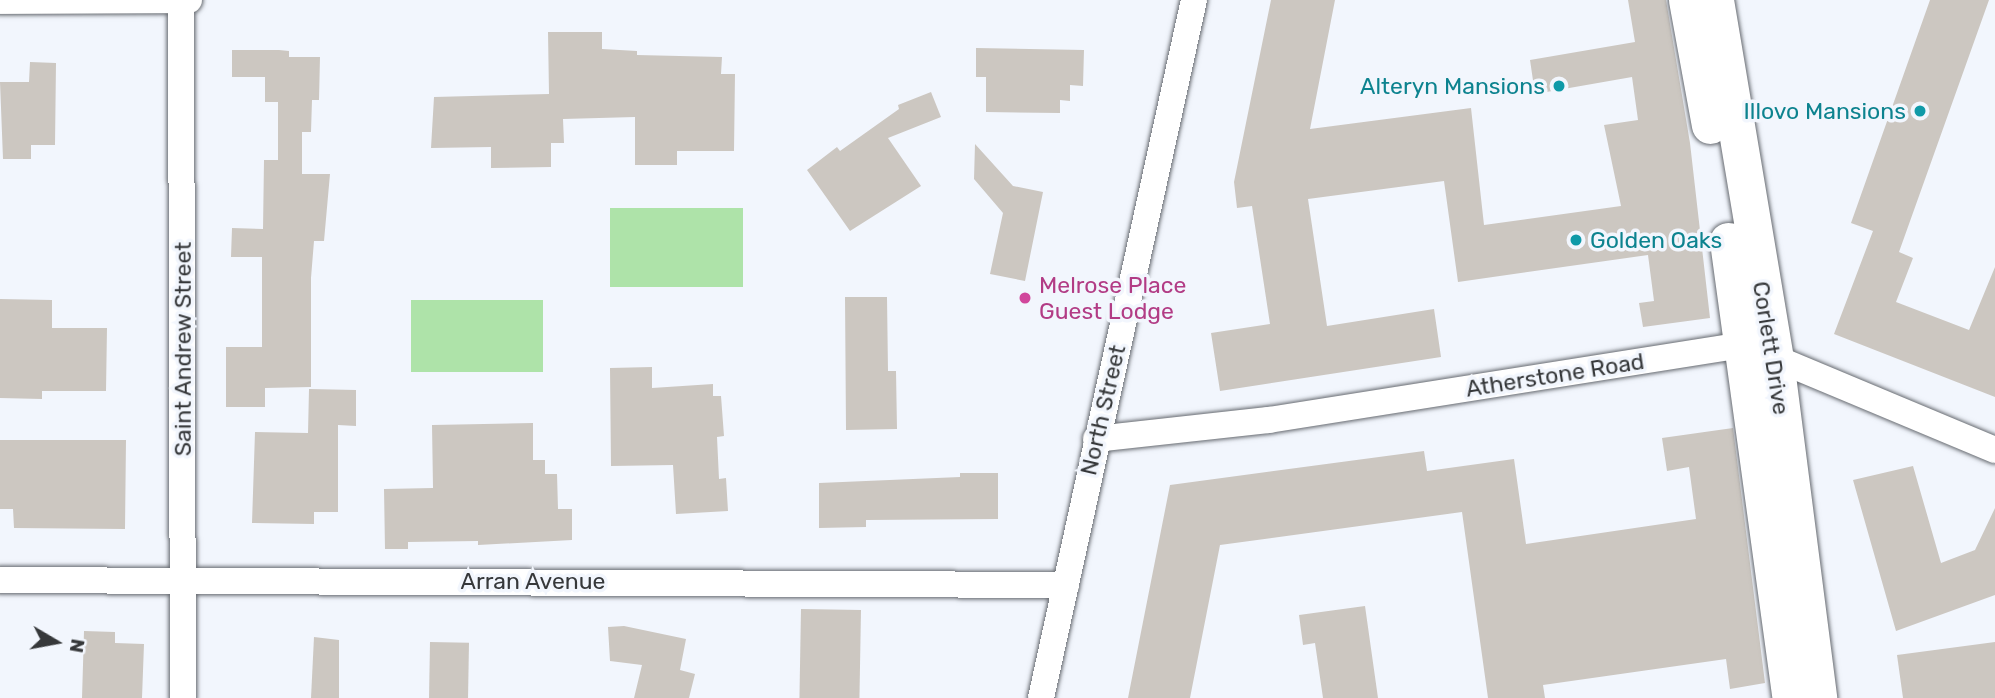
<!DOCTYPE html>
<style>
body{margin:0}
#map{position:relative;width:1995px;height:698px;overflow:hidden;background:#f2f6fd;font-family:Rubik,sans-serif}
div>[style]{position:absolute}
.green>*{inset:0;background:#aee3a9;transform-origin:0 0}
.building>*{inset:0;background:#ccc7c1;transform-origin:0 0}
.roads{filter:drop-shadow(0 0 2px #676b71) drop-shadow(0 0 2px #676b71)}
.street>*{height:26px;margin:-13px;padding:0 13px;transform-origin:13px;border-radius:13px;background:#fff}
.secondary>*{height:37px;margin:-18.5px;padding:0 18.5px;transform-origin:18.5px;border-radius:18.5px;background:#fff}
.dots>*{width:19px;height:19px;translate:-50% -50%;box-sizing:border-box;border:4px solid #f2f6fd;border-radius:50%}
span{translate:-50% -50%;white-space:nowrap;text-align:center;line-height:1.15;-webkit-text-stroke:7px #f2f6fd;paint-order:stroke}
.culture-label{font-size:23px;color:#0d838f}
.right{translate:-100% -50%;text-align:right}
.left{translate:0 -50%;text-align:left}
.hotel-label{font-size:23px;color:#b23c85}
.street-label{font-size:23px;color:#36383a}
.north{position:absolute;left:21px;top:607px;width:70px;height:70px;-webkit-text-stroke:5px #f2f6fd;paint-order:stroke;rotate:100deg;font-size:19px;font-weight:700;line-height:28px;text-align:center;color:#36383a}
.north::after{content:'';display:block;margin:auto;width:24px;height:32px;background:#36383a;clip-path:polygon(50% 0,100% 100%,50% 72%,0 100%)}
</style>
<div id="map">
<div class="green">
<div style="left:610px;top:208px;width:133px;height:79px"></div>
<div style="left:543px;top:300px;width:72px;height:132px;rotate:90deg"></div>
</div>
<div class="building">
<div style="clip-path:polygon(1271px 0,1335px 0,1310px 129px,1471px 108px,1484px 225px,1621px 206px,1604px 125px,1638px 120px,1632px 77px,1535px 94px,1530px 60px,1635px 42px,1628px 0,1666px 0,1690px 143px,1710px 318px,1643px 327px,1639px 303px,1654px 301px,1648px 255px,1458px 282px,1444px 181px,1308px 199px,1327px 326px,1434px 309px,1441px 357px,1220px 391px,1211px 333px,1270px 324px,1252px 206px,1237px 208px,1234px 182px)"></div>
<div style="clip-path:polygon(1930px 0,1989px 0,1899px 252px,1913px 258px,1896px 302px,1969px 330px,1995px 267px,1995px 397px,1834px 334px,1873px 231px,1851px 223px)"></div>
<div style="clip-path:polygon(548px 32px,602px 32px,602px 49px,637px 51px,637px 55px,722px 57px,721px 74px,735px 74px,734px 151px,677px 151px,677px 165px,635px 165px,635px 117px,563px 119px,564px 143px,551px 143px,551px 167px,491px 168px,491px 147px,431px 148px,434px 97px,549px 94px)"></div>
<div style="clip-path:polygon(976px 48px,1084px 50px,1083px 86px,1070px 85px,1070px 101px,1060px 100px,1060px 113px,986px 112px,986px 77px,976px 77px)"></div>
<div style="clip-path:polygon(232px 50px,279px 50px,289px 51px,289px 57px,320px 57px,319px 100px,312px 100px,311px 132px,302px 132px,302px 174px,330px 174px,324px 241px,314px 241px,311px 278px,311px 387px,265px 388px,265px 407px,226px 407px,226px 347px,262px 347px,262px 257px,231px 257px,232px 228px,263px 229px,264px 160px,278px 160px,278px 102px,265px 102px,265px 77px,232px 77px)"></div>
<div style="clip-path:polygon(30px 62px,56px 63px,55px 145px,31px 145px,31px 159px,3px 159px,0 82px,29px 82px)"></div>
<div style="clip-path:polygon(931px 92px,941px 117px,888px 138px,921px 186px,850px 231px,807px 170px,837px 147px,840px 151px,899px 109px,898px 105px)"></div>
<div style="clip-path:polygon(975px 144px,1013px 186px,1043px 192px,1025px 281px,990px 274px,1003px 213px,974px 179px)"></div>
<div style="clip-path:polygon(845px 297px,887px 297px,888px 371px,896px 371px,897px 429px,846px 430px)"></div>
<div style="clip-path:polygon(0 299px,52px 300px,52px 328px,107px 328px,106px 391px,42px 391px,42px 399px,0 398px)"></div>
<div style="clip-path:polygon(652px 367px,652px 388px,713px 384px,713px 396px,721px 396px,724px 436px,717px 437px,719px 479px,726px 478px,728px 511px,676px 514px,673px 465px,611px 466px,610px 368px)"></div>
<div style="clip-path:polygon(309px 389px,356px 390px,356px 426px,338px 425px,338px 512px,314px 512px,314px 524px,252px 523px,255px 432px,308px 433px)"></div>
<div style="clip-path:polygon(533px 423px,533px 460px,545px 460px,545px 474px,557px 474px,558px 509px,572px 509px,572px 540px,478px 545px,478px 541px,408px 542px,408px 549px,385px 549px,384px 489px,433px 488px,432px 425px)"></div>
<div style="clip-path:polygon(1733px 428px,1765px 683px,1730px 689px,1726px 659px,1543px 685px,1545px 698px,1488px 698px,1462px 512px,1220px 545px,1190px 698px,1128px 698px,1170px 485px,1424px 451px,1427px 471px,1514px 459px,1526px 544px,1696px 519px,1689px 467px,1667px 471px,1662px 438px)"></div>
<div style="clip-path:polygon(0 440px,126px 440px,125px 529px,14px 528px,13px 509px,0 509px)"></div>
<div style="clip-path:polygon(1913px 466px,1941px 563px,1975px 550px,1995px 508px,1995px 595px,1896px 631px,1853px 480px)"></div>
<div style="clip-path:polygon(960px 473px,998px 473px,998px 519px,866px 520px,866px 527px,819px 528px,819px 483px,960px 477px)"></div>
<div style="clip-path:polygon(1365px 606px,1378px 698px,1323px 698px,1315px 643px,1303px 645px,1299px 615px)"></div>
<div style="left:801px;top:609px;width:60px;height:89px;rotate:1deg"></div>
<div style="clip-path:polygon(624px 626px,686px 639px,680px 670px,695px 674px,689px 698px,634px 698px,642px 665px,610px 661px,608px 627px)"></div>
<div style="clip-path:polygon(84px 631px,115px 632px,115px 643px,144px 644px,142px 698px,82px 698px)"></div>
<div style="clip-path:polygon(314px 637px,339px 640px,339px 698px,311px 698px)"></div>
<div style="left:430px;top:642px;width:39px;height:56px;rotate:1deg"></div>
<div style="clip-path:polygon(1995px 642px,1995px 698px,1903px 698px,1897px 655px)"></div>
</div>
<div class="roads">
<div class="street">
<div style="left:181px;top:0;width:698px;rotate:89.84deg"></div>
<div style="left:0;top:1px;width:189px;rotate:-0.3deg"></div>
<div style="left:1096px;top:439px;width:174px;rotate:-6.3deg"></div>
<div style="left:1269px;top:420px;width:481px;rotate:-9deg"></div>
<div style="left:1744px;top:345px;width:272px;rotate:22.7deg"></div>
<div style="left:0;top:580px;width:1066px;rotate:0.27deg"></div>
<div style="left:1041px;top:698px;width:715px;rotate:-77.64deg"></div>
</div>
<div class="secondary">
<div style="left:1687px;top:0;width:127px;rotate:79.6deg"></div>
<div style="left:1715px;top:0;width:365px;rotate:80.5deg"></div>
<div style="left:1775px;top:360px;width:341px;rotate:82.7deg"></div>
<div style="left:1728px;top:241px;width:461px;rotate:82.2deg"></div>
</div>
</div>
<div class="dots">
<div style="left:1559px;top:86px;background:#0f9aa8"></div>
<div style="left:1920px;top:111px;background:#0f9aa8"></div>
<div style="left:1576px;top:240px;background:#0f9aa8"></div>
<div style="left:1025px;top:298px;background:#d1479c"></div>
</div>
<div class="culture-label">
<span class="right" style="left:1545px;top:86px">Alteryn Mansions</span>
<span class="right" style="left:1906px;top:111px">Illovo Mansions</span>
<span class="left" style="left:1590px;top:240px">Golden Oaks</span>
</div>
<div class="hotel-label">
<span class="left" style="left:1039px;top:298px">Melrose Place<br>Guest Lodge</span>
</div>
<div class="street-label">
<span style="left:1771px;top:348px;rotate:81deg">Corlett Drive</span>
<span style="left:183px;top:349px;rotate:-90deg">Saint Andrew Street</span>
<span style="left:1555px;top:375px;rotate:-9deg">Atherstone Road</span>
<span style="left:1103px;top:410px;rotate:-77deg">North Street</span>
<span style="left:533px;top:581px">Arran Avenue</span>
</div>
<div class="north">N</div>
</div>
